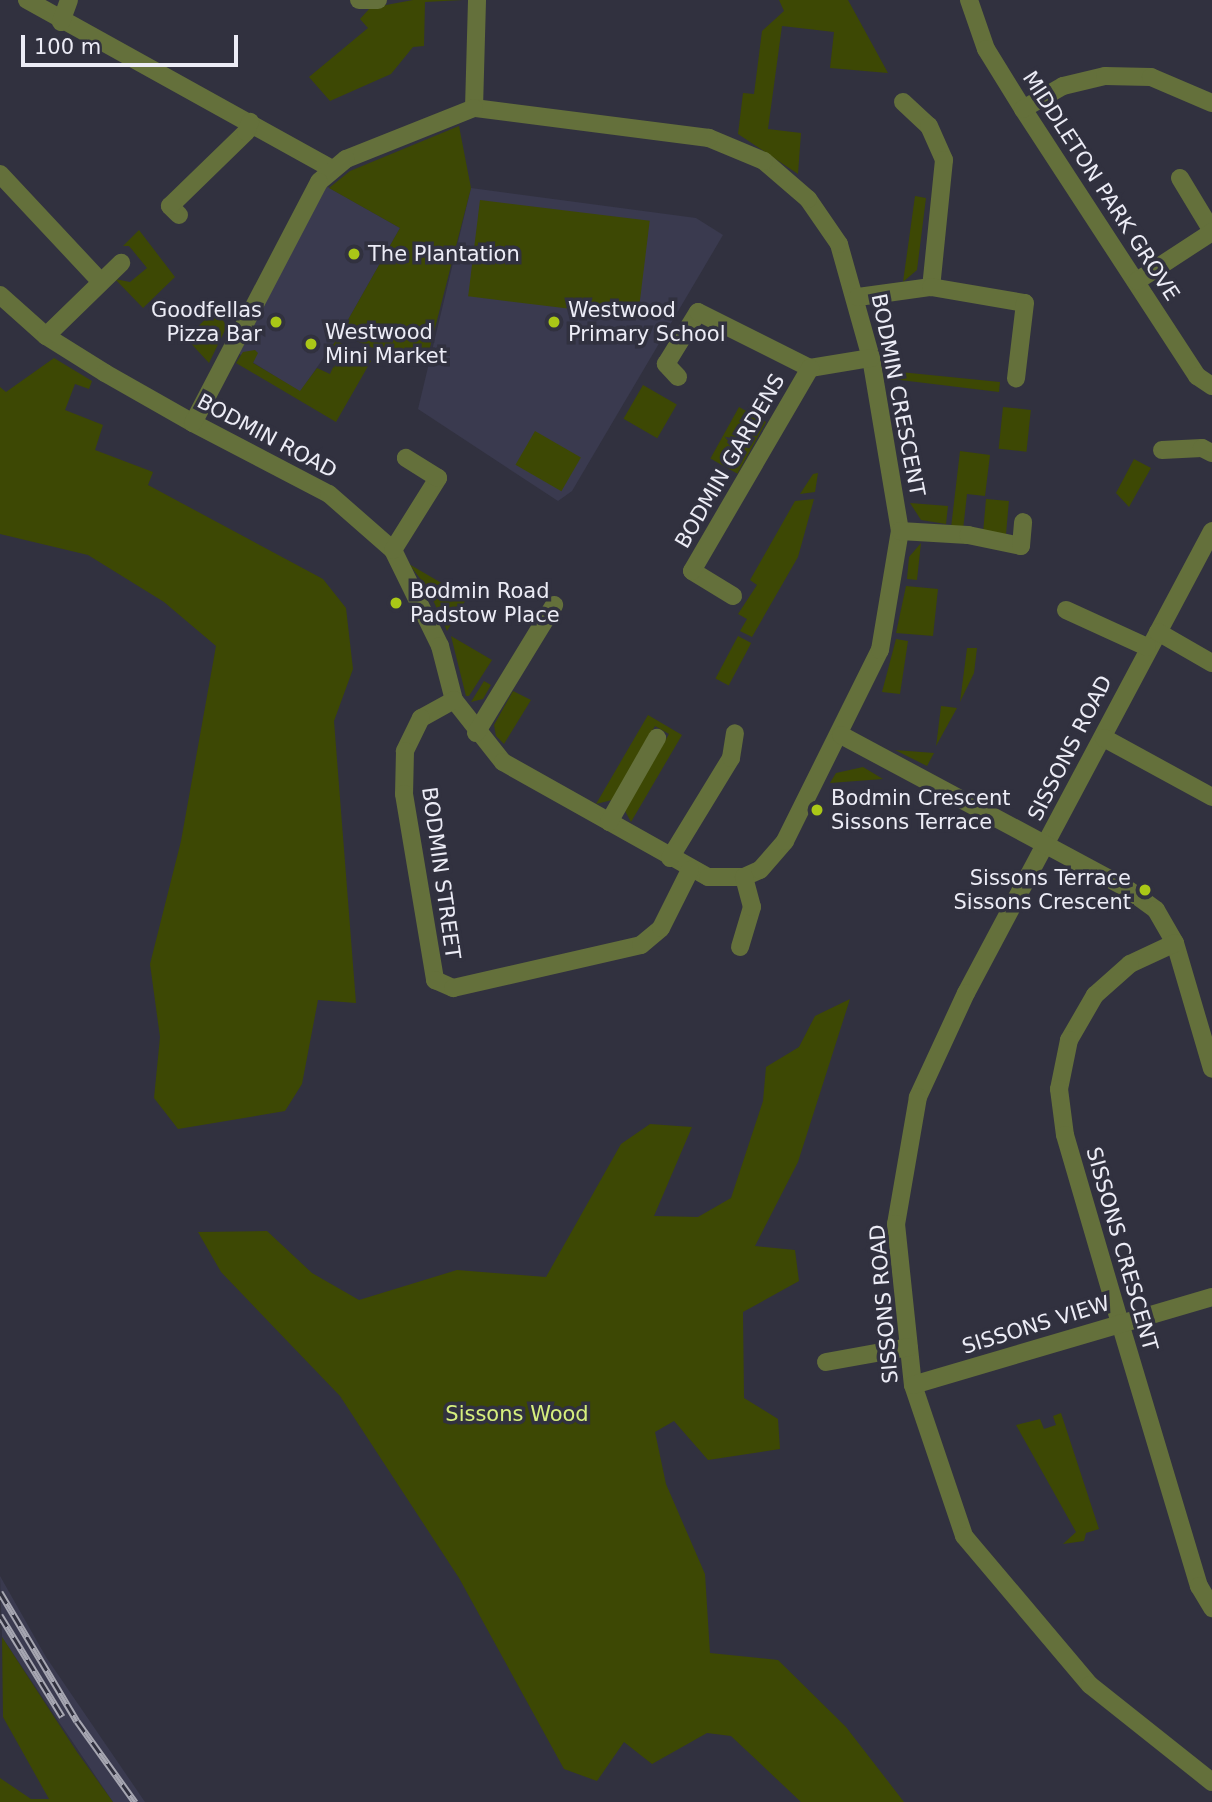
<!DOCTYPE html>
<style>
body{margin:0}
#map{position:relative;width:1212px;height:1802px;overflow:hidden;background:#31313f;font-family:"DejaVu Sans",sans-serif}
div>[style]{position:absolute}
.built>*{inset:0;background:#3a3a4f}
.green>*{inset:0;background:#3d4804;transform-origin:0 0}
.minor>*{height:18px;margin:-9px;padding:0 9px;transform-origin:9px;border-radius:9px;background:#64703b}
.rail>*{height:7px;margin-top:-3.5px;transform-origin:0;background:repeating-linear-gradient(90deg,#31313f 0 13px,#a6a6b1 0 26px);box-sizing:border-box;border-block:2px solid #a6a6b1}
.dots>*{width:19px;height:19px;translate:-50% -50%;box-sizing:border-box;border:4px solid #31313f;border-radius:50%}
span{translate:-50% -50%;white-space:nowrap;text-align:center;line-height:1.15;-webkit-text-stroke:7px #31313f;paint-order:stroke}
.street-label{font-size:21px;color:#ececf6}
.poi-label{font-size:21px;color:#ececf6}
.left{translate:0 -50%;text-align:left}
.right{translate:-100% -50%;text-align:right}
.park-label{font-size:21px;color:#d6ef7e}
.scale{position:absolute;left:21px;top:35px;width:217px;height:32px;box-sizing:border-box;border:4px solid #ececf6;border-top:0;padding-left:9px;font-size:21px;line-height:24px;white-space:nowrap;color:#ececf6;-webkit-text-stroke:5px #31313f;paint-order:stroke}
</style>
<div id="map">
<div class="built">
<div style="clip-path:polygon(319px 182px,400px 228px,340px 334px,300px 392px,230px 348px)"></div>
<div style="clip-path:polygon(471px 188px,696px 218px,723px 235px,572px 491px,558px 501px,418px 409px)"></div>
<div style="clip-path:polygon(0 1576px,46px 1657px,145px 1802px,113px 1802px,2px 1637px)"></div>
</div>
<div class="green">
<div style="clip-path:polygon(413px 0,463px 0,425px 2px,424px 46px,413px 47px,391px 74px,330px 101px,309px 77px,368px 28px,360px 19px,370px 8px)"></div>
<div style="clip-path:polygon(779px 0,848px 0,888px 73px,830px 68px,834px 32px,782px 26px,768px 129px,801px 133px,798px 174px,738px 134px,743px 93px,754px 94px,762px 31px,784px 11px)"></div>
<div style="clip-path:polygon(459px 126px,471px 188px,426px 363px,397px 358px,340px 334px,400px 228px,329px 188px,350px 171px)"></div>
<div style="clip-path:polygon(915px 196px,926px 198px,917px 270px,903px 282px)"></div>
<div style="left:480px;top:200px;width:171px;height:97px;rotate:7deg"></div>
<div style="clip-path:polygon(139px 230px,175px 277px,143px 308px,115px 279px,130px 282px,147px 268px,129px 246px,123px 246px)"></div>
<div style="clip-path:polygon(215px 310px,227px 326px,209px 363px,186px 338px)"></div>
<div style="clip-path:polygon(336px 340px,371px 361px,336px 422px,236px 363px,243px 352px,255px 350px,258px 353px,253px 363px,300px 391px,317px 368px,330px 374px,341px 350px,333px 345px)"></div>
<div style="clip-path:polygon(54px 358px,92px 381px,89px 389px,75px 384px,65px 410px,103px 425px,95px 450px,153px 472px,148px 485px,323px 579px,346px 608px,353px 669px,334px 721px,356px 1003px,318px 1000px,302px 1084px,285px 1111px,178px 1129px,154px 1098px,160px 1037px,150px 964px,181px 841px,216px 646px,164px 602px,88px 555px,0 534px,0 387px,6px 392px)"></div>
<div style="clip-path:polygon(890px 371px,1000px 382px,999px 392px,892px 379px)"></div>
<div style="left:643px;top:385px;width:39px;height:39px;rotate:30deg"></div>
<div style="left:739px;top:407px;width:31px;height:59px;rotate:29deg"></div>
<div style="left:1003px;top:407px;width:28px;height:42px;rotate:6deg"></div>
<div style="left:535px;top:431px;width:53px;height:39px;rotate:30deg"></div>
<div style="clip-path:polygon(960px 451px,990px 455px,985px 496px,967px 494px,963px 530px,951px 528px)"></div>
<div style="clip-path:polygon(1134px 459px,1151px 468px,1129px 507px,1116px 493px)"></div>
<div style="clip-path:polygon(818px 473px,815px 492px,800px 494px,813px 474px)"></div>
<div style="clip-path:polygon(814px 499px,798px 557px,752px 637px,740px 631px,747px 619px,738px 614px,757px 585px,750px 580px,795px 501px)"></div>
<div style="left:986px;top:499px;width:23px;height:34px;rotate:5deg"></div>
<div style="clip-path:polygon(910px 503px,948px 506px,946px 524px,921px 520px)"></div>
<div style="clip-path:polygon(921px 543px,917px 580px,907px 579px,909px 557px)"></div>
<div style="clip-path:polygon(409px 564px,467px 598px,447px 631px,428px 589px)"></div>
<div style="clip-path:polygon(906px 586px,938px 589px,933px 636px,896px 633px)"></div>
<div style="clip-path:polygon(451px 636px,492px 660px,469px 696px,466px 696px)"></div>
<div style="left:738px;top:636px;width:15px;height:48px;rotate:28deg"></div>
<div style="clip-path:polygon(896px 639px,908px 641px,900px 694px,882px 692px)"></div>
<div style="clip-path:polygon(967px 648px,977px 648px,974px 673px,960px 702px)"></div>
<div style="clip-path:polygon(484px 681px,491px 685px,483px 699px,471px 702px)"></div>
<div style="clip-path:polygon(513px 691px,531px 700px,504px 744px,496px 736px,494px 725px)"></div>
<div style="clip-path:polygon(941px 706px,957px 708px,936px 746px,937px 739px)"></div>
<div style="clip-path:polygon(648px 715px,682px 735px,631px 822px,624px 809px,669px 734px,655px 726px,612px 800px,596px 804px)"></div>
<div style="clip-path:polygon(895px 750px,934px 753px,927px 766px)"></div>
<div style="clip-path:polygon(863px 767px,883px 779px,830px 783px,836px 773px)"></div>
<div style="clip-path:polygon(850px 999px,798px 1162px,755px 1246px,795px 1250px,799px 1281px,743px 1312px,744px 1398px,778px 1419px,780px 1449px,708px 1460px,674px 1421px,655px 1432px,666px 1484px,705px 1574px,710px 1653px,778px 1660px,846px 1727px,904px 1802px,801px 1802px,731px 1736px,707px 1733px,652px 1764px,624px 1742px,597px 1781px,564px 1769px,459px 1578px,340px 1396px,221px 1272px,198px 1232px,267px 1231px,312px 1273px,359px 1300px,457px 1270px,546px 1277px,621px 1144px,650px 1124px,692px 1127px,654px 1216px,698px 1217px,731px 1198px,763px 1101px,766px 1067px,799px 1047px,815px 1016px)"></div>
<div style="clip-path:polygon(1061px 1413px,1099px 1529px,1086px 1533px,1084px 1541px,1063px 1544px,1076px 1532px,1016px 1425px,1040px 1419px,1044px 1429px,1056px 1425px,1053px 1416px)"></div>
<div style="clip-path:polygon(2px 1637px,77px 1752px,113px 1802px,0 1802px,0 1778px,31px 1799px,49px 1799px,3px 1717px)"></div>
</div>
<div class="minor">
<div style="left:27px;top:0;width:346px;rotate:29deg"></div>
<div style="left:359px;top:0;width:19px"></div>
<div style="left:969px;top:0;width:52px;rotate:70.9deg"></div>
<div style="left:986px;top:49px;width:70px;rotate:58.3deg"></div>
<div style="left:1023px;top:109px;width:319px;rotate:56.9deg"></div>
<div style="left:1197px;top:376px;width:18px;rotate:34deg"></div>
<div style="left:61px;top:22px;width:23px;rotate:-70deg"></div>
<div style="left:903px;top:102px;width:35px;rotate:43deg"></div>
<div style="left:929px;top:126px;width:37px;rotate:66deg"></div>
<div style="left:944px;top:160px;width:128px;rotate:95.8deg"></div>
<div style="left:474px;top:108px;width:108px;rotate:-88.4deg"></div>
<div style="left:1023px;top:109px;width:46px;rotate:-29.9deg"></div>
<div style="left:1063px;top:86px;width:43px;rotate:-13.4deg"></div>
<div style="left:1105px;top:76px;width:46px;rotate:1.2deg"></div>
<div style="left:1151px;top:77px;width:66px;rotate:23.1deg"></div>
<div style="left:0;top:174px;width:146px;rotate:46.9deg"></div>
<div style="left:1180px;top:178px;width:62px;rotate:58.9deg"></div>
<div style="left:179px;top:215px;width:13px;rotate:-135deg"></div>
<div style="left:170px;top:206px;width:106px;rotate:-44.2deg"></div>
<div style="left:246px;top:132px;width:11px;rotate:-68deg"></div>
<div style="left:1137px;top:281px;width:90px;rotate:-33.2deg"></div>
<div style="left:0;top:295px;width:62px;rotate:41.7deg"></div>
<div style="left:46px;top:336px;width:70px;rotate:32.1deg"></div>
<div style="left:105px;top:373px;width:101px;rotate:29.6deg"></div>
<div style="left:193px;top:423px;width:153px;rotate:27.6deg"></div>
<div style="left:329px;top:494px;width:85px;rotate:41.2deg"></div>
<div style="left:393px;top:550px;width:107px;rotate:63.9deg"></div>
<div style="left:440px;top:646px;width:56px;rotate:75.5deg"></div>
<div style="left:454px;top:700px;width:79px;rotate:51.7deg"></div>
<div style="left:503px;top:762px;width:235px;rotate:29.3deg"></div>
<div style="left:708px;top:877px;width:36px"></div>
<div style="left:744px;top:877px;width:17px;rotate:-24deg"></div>
<div style="left:760px;top:870px;width:38px;rotate:-49deg"></div>
<div style="left:785px;top:841px;width:213px;rotate:-63.6deg"></div>
<div style="left:880px;top:650px;width:121px;rotate:-80.5deg"></div>
<div style="left:900px;top:531px;width:175px;rotate:-99.5deg"></div>
<div style="left:871px;top:358px;width:118px;rotate:-105.7deg"></div>
<div style="left:839px;top:244px;width:55px;rotate:-124.6deg"></div>
<div style="left:808px;top:199px;width:58px;rotate:-139.2deg"></div>
<div style="left:764px;top:161px;width:60px;rotate:-157.3deg"></div>
<div style="left:709px;top:138px;width:237px;rotate:-172.7deg"></div>
<div style="left:474px;top:108px;width:138px;rotate:158.3deg"></div>
<div style="left:346px;top:159px;width:35px;rotate:140deg"></div>
<div style="left:319px;top:182px;width:272px;rotate:117.6deg"></div>
<div style="left:858px;top:297px;width:74px;rotate:-7.8deg"></div>
<div style="left:931px;top:287px;width:95px;rotate:9.7deg"></div>
<div style="left:1025px;top:303px;width:76px;rotate:96.8deg"></div>
<div style="left:46px;top:336px;width:105px;rotate:-44.2deg"></div>
<div style="left:678px;top:377px;width:18px;rotate:-133deg"></div>
<div style="left:666px;top:364px;width:61px;rotate:-58.4deg"></div>
<div style="left:698px;top:312px;width:125px;rotate:26.6deg"></div>
<div style="left:810px;top:368px;width:62px;rotate:-9.3deg"></div>
<div style="left:1162px;top:450px;width:40px;rotate:-2.9deg"></div>
<div style="left:1202px;top:448px;width:11px;rotate:27deg"></div>
<div style="left:900px;top:531px;width:68px;rotate:3.4deg"></div>
<div style="left:968px;top:535px;width:54px;rotate:11.7deg"></div>
<div style="left:1021px;top:546px;width:24px;rotate:-85deg"></div>
<div style="left:1212px;top:531px;width:523px;rotate:118.03deg"></div>
<div style="left:966px;top:993px;width:115px;rotate:114.8deg"></div>
<div style="left:918px;top:1097px;width:129px;rotate:99.8deg"></div>
<div style="left:896px;top:1224px;width:162px;rotate:84deg"></div>
<div style="left:913px;top:1385px;width:159px;rotate:71.3deg"></div>
<div style="left:964px;top:1536px;width:195px;rotate:49.8deg"></div>
<div style="left:1090px;top:1685px;width:156px;rotate:38.5deg"></div>
<div style="left:393px;top:550px;width:85px;rotate:-58deg"></div>
<div style="left:438px;top:478px;width:38px;rotate:-148deg"></div>
<div style="left:733px;top:596px;width:48px;rotate:-148.6deg"></div>
<div style="left:692px;top:571px;width:235px;rotate:-59.8deg"></div>
<div style="left:1066px;top:610px;width:89px;rotate:24.6deg"></div>
<div style="left:1158px;top:632px;width:62px;rotate:29.9deg"></div>
<div style="left:454px;top:700px;width:38px;rotate:151deg"></div>
<div style="left:421px;top:718px;width:37px;rotate:116deg"></div>
<div style="left:405px;top:751px;width:43px;rotate:91.3deg"></div>
<div style="left:404px;top:794px;width:189px;rotate:80.5deg"></div>
<div style="left:435px;top:980px;width:20px;rotate:24deg"></div>
<div style="left:453px;top:988px;width:193px;rotate:-12.9deg"></div>
<div style="left:641px;top:945px;width:26px;rotate:-40deg"></div>
<div style="left:661px;top:928px;width:65px;rotate:-63.4deg"></div>
<div style="left:476px;top:733px;width:150px;rotate:-58.6deg"></div>
<div style="left:841px;top:735px;width:323px;rotate:28.2deg"></div>
<div style="left:1126px;top:888px;width:37px;rotate:36deg"></div>
<div style="left:1156px;top:910px;width:38px;rotate:60deg"></div>
<div style="left:1175px;top:943px;width:131px;rotate:73.6deg"></div>
<div style="left:1104px;top:738px;width:123px;rotate:28.6deg"></div>
<div style="left:609px;top:822px;width:97px;rotate:-60.3deg"></div>
<div style="left:670px;top:858px;width:117px;rotate:-58.6deg"></div>
<div style="left:731px;top:758px;width:25px;rotate:-81deg"></div>
<div style="left:1175px;top:943px;width:50px;rotate:155deg"></div>
<div style="left:1130px;top:964px;width:47px;rotate:138.5deg"></div>
<div style="left:1095px;top:995px;width:52px;rotate:120deg"></div>
<div style="left:1069px;top:1040px;width:50px;rotate:101.5deg"></div>
<div style="left:1059px;top:1089px;width:46px;rotate:82.6deg"></div>
<div style="left:1065px;top:1135px;width:196px;rotate:73.7deg"></div>
<div style="left:1120px;top:1323px;width:275px;rotate:73.3deg"></div>
<div style="left:1199px;top:1586px;width:26px;rotate:59deg"></div>
<div style="left:740px;top:947px;width:42px;rotate:-73.3deg"></div>
<div style="left:752px;top:907px;width:31px;rotate:-105deg"></div>
<div style="left:826px;top:1362px;width:84px;rotate:-10.2deg"></div>
<div style="left:913px;top:1385px;width:312px;rotate:-16.4deg"></div>
</div>
<div class="rail">
<div style="left:0;top:1592px;width:150px;rotate:59.2deg"></div>
<div style="left:77px;top:1721px;width:100px;rotate:54.4deg"></div>
<div style="left:0;top:1615px;width:119px;rotate:58.5deg"></div>
</div>
<div class="dots">
<div style="left:354px;top:254px;background:#aac717"></div>
<div style="left:276px;top:322px;background:#aac717"></div>
<div style="left:554px;top:322px;background:#aac717"></div>
<div style="left:311px;top:344px;background:#aac717"></div>
<div style="left:396px;top:603px;background:#aac717"></div>
<div style="left:817px;top:810px;background:#aac717"></div>
<div style="left:1145px;top:890px;background:#aac717"></div>
</div>
<div class="street-label">
<span style="left:1101px;top:186px;rotate:57deg">MIDDLETON PARK GROVE</span>
<span style="left:898px;top:395px;rotate:79deg">BODMIN CRESCENT</span>
<span style="left:267px;top:436px;rotate:28deg">BODMIN ROAD</span>
<span style="left:730px;top:461px;rotate:-60deg">BODMIN GARDENS</span>
<span style="left:1070px;top:748px;rotate:-63deg">SISSONS ROAD</span>
<span style="left:441px;top:873px;rotate:82deg">BODMIN STREET</span>
<span style="left:1122px;top:1249px;rotate:74deg">SISSONS CRESCENT</span>
<span style="left:884px;top:1304px;rotate:-95deg">SISSONS ROAD</span>
<span style="left:1036px;top:1325px;rotate:-17deg">SISSONS VIEW</span>
</div>
<div class="poi-label">
<span class="left" style="left:368px;top:254px">The Plantation</span>
<span class="right" style="left:262px;top:322px">Goodfellas<br>Pizza Bar</span>
<span class="left" style="left:568px;top:322px">Westwood<br>Primary School</span>
<span class="left" style="left:325px;top:344px">Westwood<br>Mini Market</span>
<span class="left" style="left:410px;top:603px">Bodmin Road<br>Padstow Place</span>
<span class="left" style="left:831px;top:810px">Bodmin Crescent<br>Sissons Terrace</span>
<span class="right" style="left:1131px;top:890px">Sissons Terrace<br>Sissons Crescent</span>
</div>
<div class="park-label">
<span style="left:517px;top:1414px">Sissons Wood</span>
</div>
<div class="scale">100 m</div>
</div>
